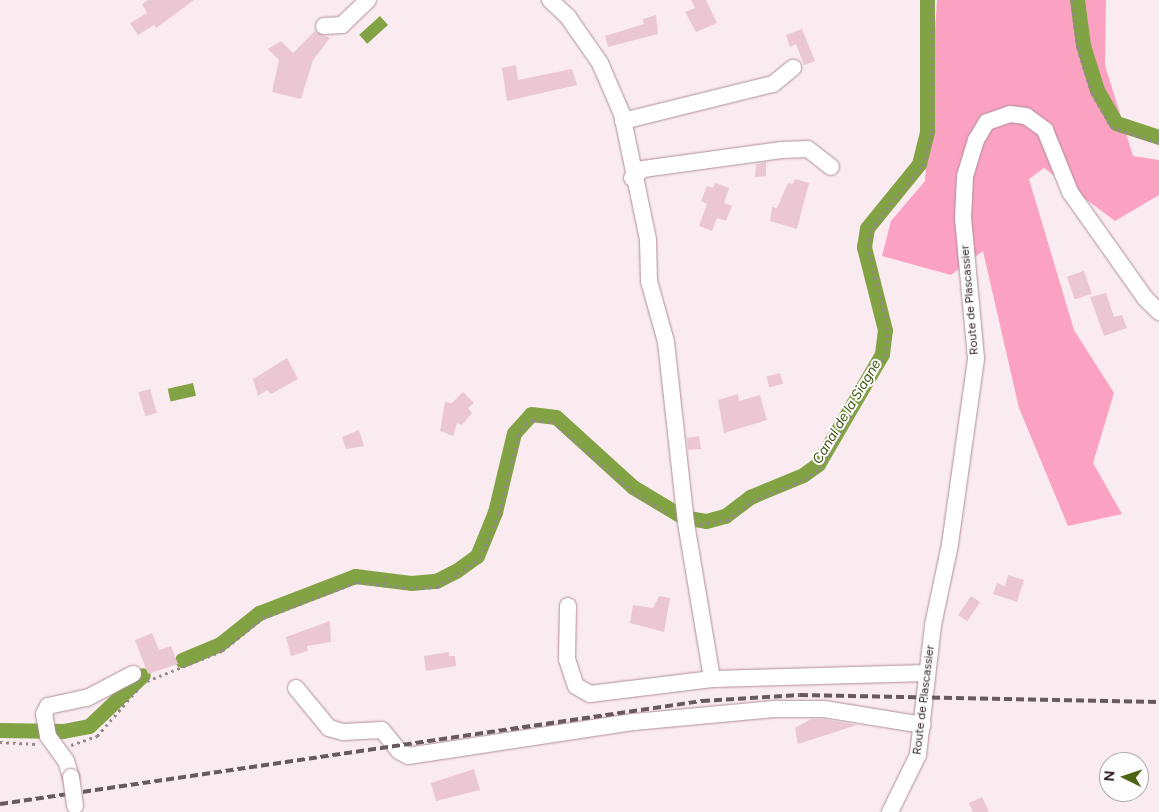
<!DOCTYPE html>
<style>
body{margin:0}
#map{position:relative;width:1159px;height:812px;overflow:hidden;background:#faebf0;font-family:Figtree,sans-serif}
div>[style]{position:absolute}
.green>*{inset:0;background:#fba2c3}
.water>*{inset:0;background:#81a344;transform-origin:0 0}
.canal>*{height:15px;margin:-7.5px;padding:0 7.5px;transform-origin:7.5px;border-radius:7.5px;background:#81a344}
.building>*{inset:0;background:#ebc7d3;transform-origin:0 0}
.path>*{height:2.5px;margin-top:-1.25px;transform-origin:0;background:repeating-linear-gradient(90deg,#95878c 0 2.5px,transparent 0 6.5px)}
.roads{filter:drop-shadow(0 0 1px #af8e99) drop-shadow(0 0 1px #af8e99)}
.minor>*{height:16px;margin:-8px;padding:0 8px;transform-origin:8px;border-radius:8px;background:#fff}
.rail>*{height:4px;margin-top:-2px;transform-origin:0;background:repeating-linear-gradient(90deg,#67595e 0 8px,transparent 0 12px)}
.bridges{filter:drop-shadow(0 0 1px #af8e99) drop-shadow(0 0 1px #af8e99)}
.minor-bridge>*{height:16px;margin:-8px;padding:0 8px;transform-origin:8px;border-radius:8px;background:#fff}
span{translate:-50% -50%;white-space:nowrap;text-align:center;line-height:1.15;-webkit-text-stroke:4px #fdfdfd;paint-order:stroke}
.street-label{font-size:12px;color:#392b30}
.water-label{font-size:14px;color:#405612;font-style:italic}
.north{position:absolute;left:1099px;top:752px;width:50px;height:50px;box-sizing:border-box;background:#fdfdfd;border:1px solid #afa9ab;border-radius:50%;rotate:274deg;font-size:14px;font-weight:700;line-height:20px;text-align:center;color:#392b30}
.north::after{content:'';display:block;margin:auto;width:18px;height:22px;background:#4a6414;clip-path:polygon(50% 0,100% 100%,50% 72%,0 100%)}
</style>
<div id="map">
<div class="green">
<div style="clip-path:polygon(937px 0,1106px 0,1105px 65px,1133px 156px,1159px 160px,1159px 195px,1115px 221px,1044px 168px,1029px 179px,1074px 330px,1114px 393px,1093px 463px,1122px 514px,1068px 526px,1019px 408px,983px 251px,951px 275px,882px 256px,891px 221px,925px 181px)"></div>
</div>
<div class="water">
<div style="left:380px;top:16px;width:12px;height:28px;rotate:48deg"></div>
<div style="left:193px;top:383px;width:13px;height:26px;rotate:77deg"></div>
</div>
<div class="canal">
<div style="left:1077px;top:0;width:45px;rotate:82.4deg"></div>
<div style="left:1083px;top:45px;width:47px;rotate:72.7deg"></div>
<div style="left:1097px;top:90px;width:38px;rotate:60deg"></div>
<div style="left:1116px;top:123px;width:45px;rotate:18deg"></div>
<div style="left:688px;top:518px;width:18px;rotate:9deg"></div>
<div style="left:706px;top:521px;width:20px;rotate:-15deg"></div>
<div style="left:725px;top:516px;width:31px;rotate:-37deg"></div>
<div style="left:750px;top:497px;width:57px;rotate:-22.5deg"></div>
<div style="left:803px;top:475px;width:19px;rotate:-36deg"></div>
<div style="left:818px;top:464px;width:127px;rotate:-59.8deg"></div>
<div style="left:882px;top:354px;width:24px;rotate:-83deg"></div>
<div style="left:885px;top:330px;width:86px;rotate:-104.2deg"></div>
<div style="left:864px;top:247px;width:19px;rotate:-81deg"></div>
<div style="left:867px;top:228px;width:82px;rotate:-50.9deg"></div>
<div style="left:919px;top:164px;width:34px;rotate:-76deg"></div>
<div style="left:927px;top:131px;width:131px;rotate:-90deg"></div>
<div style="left:182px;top:660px;width:41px;rotate:-22.8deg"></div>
<div style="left:220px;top:644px;width:50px;rotate:-38.5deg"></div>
<div style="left:259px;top:613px;width:103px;rotate:-21.1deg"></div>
<div style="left:355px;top:576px;width:56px;rotate:7.1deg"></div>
<div style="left:411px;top:583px;width:25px;rotate:-5deg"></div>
<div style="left:436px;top:581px;width:22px;rotate:-27deg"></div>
<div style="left:456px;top:571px;width:26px;rotate:-36deg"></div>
<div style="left:477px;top:556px;width:48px;rotate:-67.8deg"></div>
<div style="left:495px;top:512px;width:81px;rotate:-76.5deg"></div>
<div style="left:514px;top:433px;width:25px;rotate:-48deg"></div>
<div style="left:531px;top:414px;width:25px;rotate:7deg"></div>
<div style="left:556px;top:417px;width:104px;rotate:42.3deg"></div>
<div style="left:633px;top:487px;width:58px;rotate:31deg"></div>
<div style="left:0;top:730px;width:63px;rotate:0.9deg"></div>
<div style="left:63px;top:731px;width:26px;rotate:-11deg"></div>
<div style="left:89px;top:726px;width:74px;rotate:-43.4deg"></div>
</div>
<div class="building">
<div style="clip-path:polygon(148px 0,194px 0,156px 28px,154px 25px,138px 35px,130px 23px,147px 13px,142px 4px)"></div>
<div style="clip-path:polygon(691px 0,706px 0,717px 23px,696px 32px,685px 12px,695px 8px)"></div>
<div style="clip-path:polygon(656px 15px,658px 34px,608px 47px,605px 36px,644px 24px,643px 19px)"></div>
<div style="clip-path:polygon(802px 29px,815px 61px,804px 65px,796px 44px,790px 47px,786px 35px)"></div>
<div style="clip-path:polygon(315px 31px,330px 38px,313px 60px,301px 99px,272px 92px,279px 60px,268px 49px,281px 41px,293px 53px)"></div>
<div style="clip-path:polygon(516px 65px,518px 80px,572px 69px,577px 85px,507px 101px,502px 68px)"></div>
<div style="clip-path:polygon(766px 162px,766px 176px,755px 177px,756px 164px)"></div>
<div style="clip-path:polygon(795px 179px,809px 183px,797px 229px,770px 221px,772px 207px,777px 208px,788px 183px,793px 184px)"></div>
<div style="clip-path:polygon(715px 183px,729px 188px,724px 203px,732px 206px,726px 221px,717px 218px,712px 231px,699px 226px,707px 204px,701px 201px,707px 186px,713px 188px)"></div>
<div style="left:1084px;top:271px;width:24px;height:18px;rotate:71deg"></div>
<div style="clip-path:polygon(1106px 293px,1114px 317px,1122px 315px,1127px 328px,1104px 336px,1090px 297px)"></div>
<div style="clip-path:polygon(287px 358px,298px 379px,271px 394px,267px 390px,258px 396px,253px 379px)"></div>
<div style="left:780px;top:373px;width:11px;height:14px;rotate:75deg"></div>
<div style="left:150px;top:389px;width:25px;height:12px;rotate:74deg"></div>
<div style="clip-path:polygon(463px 392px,474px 403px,468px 408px,472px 413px,462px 425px,457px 423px,453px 436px,440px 431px,445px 402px,452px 403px)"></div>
<div style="clip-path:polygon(738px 394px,739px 401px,760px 395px,767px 420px,724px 433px,718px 400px)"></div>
<div style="clip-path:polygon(359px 430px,364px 446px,346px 449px,342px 437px)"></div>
<div style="clip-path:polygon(699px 436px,701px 449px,688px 450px,687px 438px)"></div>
<div style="clip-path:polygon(1008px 575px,1024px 580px,1017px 602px,993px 594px,997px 583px,1005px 586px)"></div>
<div style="clip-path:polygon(659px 596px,670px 598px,664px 632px,630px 623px,633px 605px,653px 608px)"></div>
<div style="left:971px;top:596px;width:11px;height:23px;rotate:34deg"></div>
<div style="clip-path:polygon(330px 621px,331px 642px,307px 646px,308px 651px,291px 656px,286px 637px)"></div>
<div style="clip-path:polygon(152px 633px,159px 650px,171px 646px,178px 664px,148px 674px,135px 640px)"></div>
<div style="clip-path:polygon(449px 652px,449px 656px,455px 656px,456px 666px,426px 671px,424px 656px)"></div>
<div style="clip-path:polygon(811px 719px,823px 719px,857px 725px,798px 744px,795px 728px)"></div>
<div style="clip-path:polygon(474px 769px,480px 790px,436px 801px,431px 783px)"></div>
<div style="clip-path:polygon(982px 797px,989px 812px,973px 812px,969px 803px)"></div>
</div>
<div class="path">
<div style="left:1072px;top:0;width:48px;rotate:82.9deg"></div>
<div style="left:1078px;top:48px;width:47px;rotate:72.7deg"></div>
<div style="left:1092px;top:93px;width:39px;rotate:60deg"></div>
<div style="left:1112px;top:127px;width:50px;rotate:18.8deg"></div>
<div style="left:700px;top:524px;width:27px;rotate:-8deg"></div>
<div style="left:727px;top:520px;width:31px;rotate:-37deg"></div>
<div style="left:752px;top:501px;width:57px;rotate:-22.5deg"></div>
<div style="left:805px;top:479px;width:19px;rotate:-36deg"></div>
<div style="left:820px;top:468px;width:129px;rotate:-59.9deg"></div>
<div style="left:885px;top:356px;width:26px;rotate:-83deg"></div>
<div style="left:888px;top:330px;width:85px;rotate:-103.5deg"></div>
<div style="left:868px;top:247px;width:17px;rotate:-80deg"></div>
<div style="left:871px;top:230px;width:26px;rotate:-54deg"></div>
<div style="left:886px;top:209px;width:57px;rotate:-49.3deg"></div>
<div style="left:923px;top:166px;width:36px;rotate:-76deg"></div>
<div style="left:932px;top:131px;width:131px;rotate:-90deg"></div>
<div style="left:384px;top:584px;width:11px;rotate:-75deg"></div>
<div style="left:147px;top:681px;width:81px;rotate:-21.8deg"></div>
<div style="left:222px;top:651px;width:53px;rotate:-38.8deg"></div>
<div style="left:263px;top:618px;width:101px;rotate:-21deg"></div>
<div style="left:357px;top:582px;width:52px;rotate:6.6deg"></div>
<div style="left:409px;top:588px;width:28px;rotate:-2deg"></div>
<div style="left:437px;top:587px;width:25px;rotate:-32deg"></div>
<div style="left:458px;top:574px;width:27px;rotate:-36deg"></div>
<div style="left:480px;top:558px;width:49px;rotate:-67.1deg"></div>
<div style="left:499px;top:513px;width:79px;rotate:-76.1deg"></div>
<div style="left:518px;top:436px;width:14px;rotate:-60deg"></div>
<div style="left:525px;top:424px;width:10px;rotate:-24deg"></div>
<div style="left:534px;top:420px;width:19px;rotate:6deg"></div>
<div style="left:553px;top:422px;width:105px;rotate:41.1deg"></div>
<div style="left:632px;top:491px;width:44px;rotate:31.9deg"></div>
<div style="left:0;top:742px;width:36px;rotate:3deg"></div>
<div style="left:71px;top:745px;width:28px;rotate:-19deg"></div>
<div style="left:97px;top:736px;width:61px;rotate:-49deg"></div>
</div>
<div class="roads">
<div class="minor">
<div style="left:550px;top:0;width:25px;rotate:43deg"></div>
<div style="left:568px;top:17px;width:56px;rotate:55.2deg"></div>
<div style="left:600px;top:63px;width:56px;rotate:66.7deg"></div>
<div style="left:622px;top:114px;width:129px;rotate:78.3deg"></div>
<div style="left:648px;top:240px;width:41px;rotate:88.6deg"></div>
<div style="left:649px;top:281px;width:63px;rotate:74.4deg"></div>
<div style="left:666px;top:342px;width:182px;rotate:83.7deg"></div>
<div style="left:686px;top:523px;width:158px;rotate:80.5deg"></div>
<div style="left:324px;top:26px;width:18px;rotate:-3deg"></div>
<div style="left:342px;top:25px;width:36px;rotate:-44deg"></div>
<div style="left:623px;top:121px;width:154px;rotate:-13.9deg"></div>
<div style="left:773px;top:84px;width:26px;rotate:-39deg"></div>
<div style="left:632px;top:178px;width:14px;rotate:-39deg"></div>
<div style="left:643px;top:169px;width:140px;rotate:-7.8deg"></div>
<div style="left:782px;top:150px;width:26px;rotate:-2deg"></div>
<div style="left:808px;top:149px;width:29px;rotate:38deg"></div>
<div style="left:568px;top:606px;width:53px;rotate:91.1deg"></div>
<div style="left:567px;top:659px;width:28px;rotate:72deg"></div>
<div style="left:576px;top:686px;width:16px;rotate:30deg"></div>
<div style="left:590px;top:694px;width:123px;rotate:-7deg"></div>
<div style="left:712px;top:679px;width:215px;rotate:-1.6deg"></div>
<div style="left:296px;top:688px;width:52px;rotate:50.5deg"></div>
<div style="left:329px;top:728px;width:15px;rotate:16deg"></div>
<div style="left:343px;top:732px;width:39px;rotate:-3deg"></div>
<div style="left:382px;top:730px;width:27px;rotate:51deg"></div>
<div style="left:399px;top:751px;width:10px;rotate:29deg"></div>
<div style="left:408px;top:756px;width:229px;rotate:-8.6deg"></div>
<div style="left:634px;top:722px;width:141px;rotate:-5.3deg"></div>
<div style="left:774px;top:709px;width:50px"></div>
<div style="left:824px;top:709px;width:100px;rotate:9.2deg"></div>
<div style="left:71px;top:777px;width:17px;rotate:-107deg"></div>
<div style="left:66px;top:761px;width:31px;rotate:-126deg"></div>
<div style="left:48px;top:736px;width:22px;rotate:-100deg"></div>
<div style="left:44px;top:714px;width:9px;rotate:-63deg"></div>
<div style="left:48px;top:706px;width:40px;rotate:-12deg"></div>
<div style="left:87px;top:698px;width:52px;rotate:-27.6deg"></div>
<div style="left:890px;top:812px;width:64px;rotate:-63.8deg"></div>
<div style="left:918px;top:755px;width:131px;rotate:-83.4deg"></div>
<div style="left:933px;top:625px;width:83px;rotate:-78.1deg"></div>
<div style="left:950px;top:544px;width:188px;rotate:-82deg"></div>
<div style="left:976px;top:358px;width:140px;rotate:-95.3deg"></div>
<div style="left:963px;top:219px;width:43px;rotate:-87.3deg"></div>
<div style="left:965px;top:176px;width:38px;rotate:-73deg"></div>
<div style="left:976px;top:140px;width:21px;rotate:-59deg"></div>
<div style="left:987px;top:122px;width:24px;rotate:-19deg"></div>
<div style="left:1010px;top:114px;width:16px;rotate:7deg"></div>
<div style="left:1026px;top:116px;width:24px;rotate:36deg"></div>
<div style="left:1045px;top:130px;width:67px;rotate:68deg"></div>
<div style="left:1070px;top:192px;width:130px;rotate:54.7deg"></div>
<div style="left:1145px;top:298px;width:20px;rotate:45deg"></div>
</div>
</div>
<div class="rail">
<div style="left:0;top:804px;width:710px;rotate:-8.35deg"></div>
<div style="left:702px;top:701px;width:98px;rotate:-3.5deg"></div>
<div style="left:800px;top:695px;width:359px;rotate:1.1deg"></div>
</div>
<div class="bridges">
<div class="minor-bridge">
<div style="left:71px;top:777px;width:29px;rotate:82deg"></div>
</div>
</div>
<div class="street-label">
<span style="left:970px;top:300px;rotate:-95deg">Route de Plascassier</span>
<span style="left:924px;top:700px;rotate:-83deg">Route de Plascassier</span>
</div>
<div class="water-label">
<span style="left:847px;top:412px;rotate:-59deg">Canal de la Siagne</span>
</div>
<div class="north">N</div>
</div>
